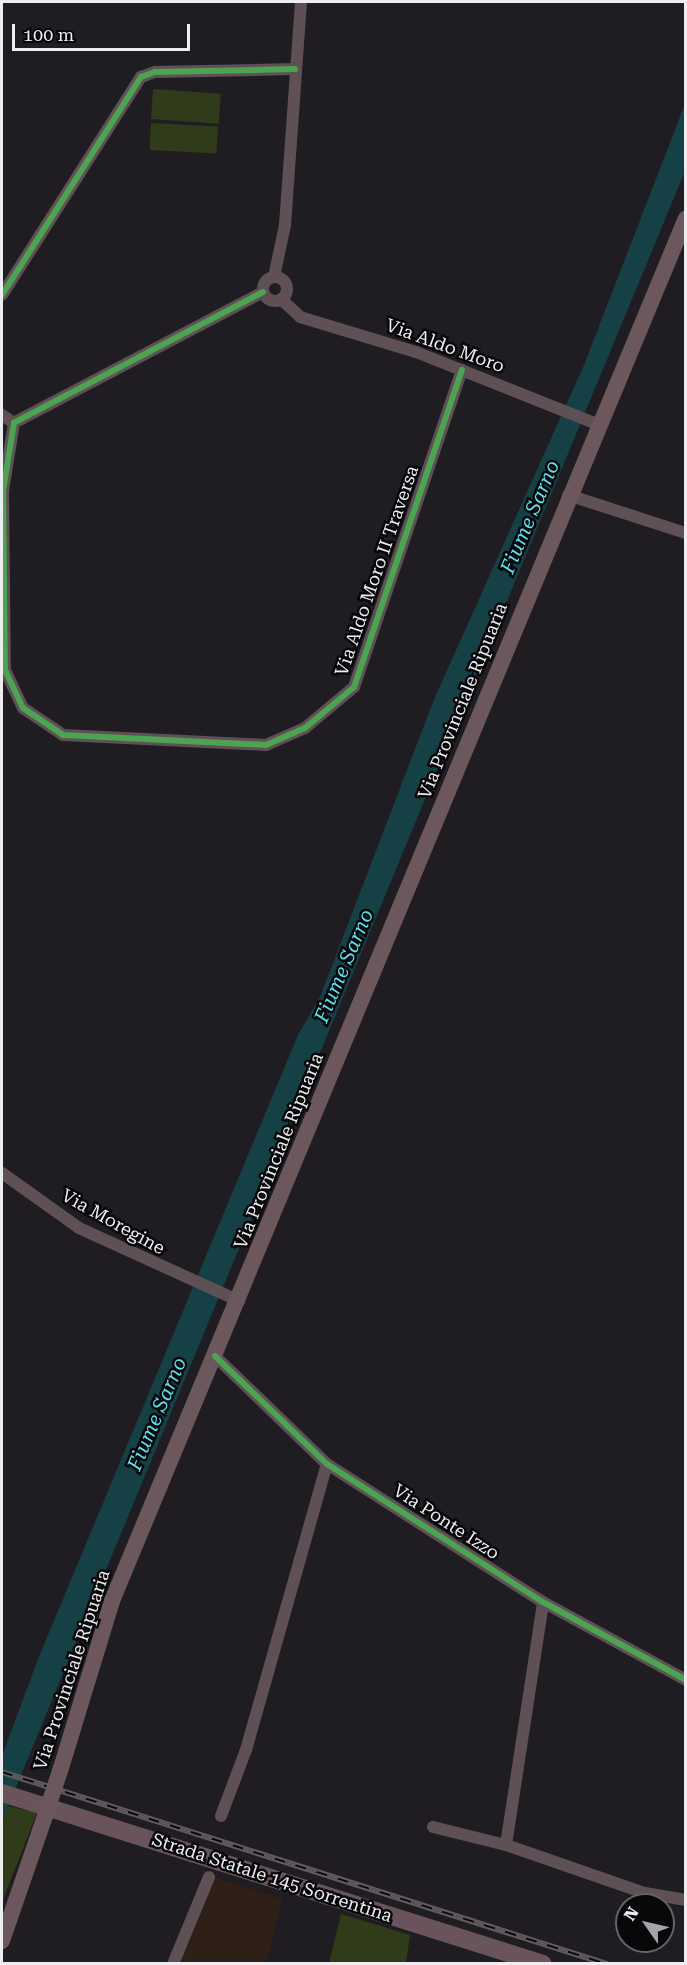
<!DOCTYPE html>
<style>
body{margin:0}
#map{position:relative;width:687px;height:1965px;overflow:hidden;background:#1f1d21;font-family:"Roboto Serif",serif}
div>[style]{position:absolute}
.education>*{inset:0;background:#2e2017}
.green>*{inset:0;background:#2f3b19;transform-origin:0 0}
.water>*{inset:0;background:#154146}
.minor>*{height:12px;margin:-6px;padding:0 6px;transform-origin:6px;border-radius:6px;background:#5e5054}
.minor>.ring{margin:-6px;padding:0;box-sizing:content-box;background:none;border:12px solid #5e5054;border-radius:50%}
.major>*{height:16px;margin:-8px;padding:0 8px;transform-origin:8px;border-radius:8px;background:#6c585c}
.highway>*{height:18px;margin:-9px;padding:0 9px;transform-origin:9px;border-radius:9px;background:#68545a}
.rail>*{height:6px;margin-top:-3px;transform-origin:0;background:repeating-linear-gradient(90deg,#08070a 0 11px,#625a5d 0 22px);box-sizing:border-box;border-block:2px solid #625a5d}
.major-bridge>*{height:16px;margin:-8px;padding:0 8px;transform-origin:8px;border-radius:8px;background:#6c585c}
.cycleway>*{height:6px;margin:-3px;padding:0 3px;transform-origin:3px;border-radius:3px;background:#4ca352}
span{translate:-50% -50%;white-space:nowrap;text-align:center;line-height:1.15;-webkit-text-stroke:5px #08070a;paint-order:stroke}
.street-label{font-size:18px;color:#eeedf1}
.water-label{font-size:20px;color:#5de2f0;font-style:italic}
.frame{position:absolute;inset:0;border:3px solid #eeedf1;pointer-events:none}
.north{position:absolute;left:615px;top:1893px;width:60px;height:60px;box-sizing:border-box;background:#08070a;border:2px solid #646366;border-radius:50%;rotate:304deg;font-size:16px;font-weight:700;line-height:24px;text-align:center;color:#eeedf1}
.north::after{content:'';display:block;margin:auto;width:21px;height:27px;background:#a6a4a8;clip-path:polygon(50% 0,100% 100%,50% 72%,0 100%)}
.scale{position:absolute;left:12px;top:24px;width:178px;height:27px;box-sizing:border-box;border:3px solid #eeedf1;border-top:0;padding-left:8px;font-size:18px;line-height:21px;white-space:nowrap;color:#eeedf1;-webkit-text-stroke:4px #08070a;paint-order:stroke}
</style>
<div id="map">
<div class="education">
<div style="clip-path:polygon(214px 1877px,283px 1899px,266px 1963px,179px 1964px)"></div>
</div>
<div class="green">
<div style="left:153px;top:89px;width:68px;height:30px;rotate:4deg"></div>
<div style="left:151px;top:123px;width:67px;height:27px;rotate:3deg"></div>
<div style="clip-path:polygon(8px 1806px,37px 1813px,2px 1902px,2px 1821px)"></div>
<div style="clip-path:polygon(341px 1914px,410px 1935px,406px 1963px,329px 1963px)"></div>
</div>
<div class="water">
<div style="clip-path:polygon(685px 104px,685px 171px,2px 1821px,2px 1756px,38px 1659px,298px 1035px,320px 997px,435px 697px,584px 365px)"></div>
</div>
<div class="minor">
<div class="ring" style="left:263px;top:277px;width:12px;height:12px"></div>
<div style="left:274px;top:277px;width:53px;rotate:-78.1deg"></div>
<div style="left:285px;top:225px;width:224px;rotate:-85.9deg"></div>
<div style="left:263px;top:292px;width:281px;rotate:152.3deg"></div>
<div style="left:14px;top:423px;width:69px;rotate:99.2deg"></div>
<div style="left:3px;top:491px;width:179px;rotate:89.4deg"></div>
<div style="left:5px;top:670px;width:42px;rotate:64.7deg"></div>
<div style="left:23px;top:708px;width:48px;rotate:34deg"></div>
<div style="left:63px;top:735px;width:203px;rotate:2.8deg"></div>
<div style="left:266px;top:745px;width:43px;rotate:-23.6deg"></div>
<div style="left:305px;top:728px;width:64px;rotate:-39.9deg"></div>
<div style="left:354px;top:687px;width:335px;rotate:-71.2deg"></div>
<div style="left:2px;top:295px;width:259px;rotate:-57.5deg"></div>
<div style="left:141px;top:77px;width:15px;rotate:-20deg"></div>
<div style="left:155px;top:72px;width:140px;rotate:-1.2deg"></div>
<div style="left:281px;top:299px;width:26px;rotate:43deg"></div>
<div style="left:300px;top:317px;width:121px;rotate:16.8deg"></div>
<div style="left:416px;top:352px;width:197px;rotate:21.7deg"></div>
<div style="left:2px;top:415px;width:14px;rotate:34deg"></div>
<div style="left:568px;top:495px;width:124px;rotate:17.9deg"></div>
<div style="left:2px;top:1173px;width:95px;rotate:35.5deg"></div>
<div style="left:79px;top:1228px;width:176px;rotate:24.5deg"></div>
<div style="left:215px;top:1356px;width:156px;rotate:44deg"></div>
<div style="left:327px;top:1464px;width:256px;rotate:32.6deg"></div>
<div style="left:543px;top:1602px;width:163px;rotate:28.6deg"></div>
<div style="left:221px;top:1816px;width:71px;rotate:-69.3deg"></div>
<div style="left:246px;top:1750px;width:297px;rotate:-74.2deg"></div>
<div style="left:433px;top:1827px;width:75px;rotate:13.9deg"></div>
<div style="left:506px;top:1845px;width:147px;rotate:19.1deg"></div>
<div style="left:645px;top:1893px;width:42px;rotate:9.7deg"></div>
<div style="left:506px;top:1845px;width:246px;rotate:-81.3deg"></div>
<div style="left:173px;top:1964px;width:94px;rotate:-67.5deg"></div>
</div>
<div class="major">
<div style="left:61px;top:1768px;width:175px;rotate:-73deg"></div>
<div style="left:112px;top:1601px;width:1497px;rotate:-67.46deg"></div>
<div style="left:2px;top:1941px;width:132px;rotate:-71deg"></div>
</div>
<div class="highway">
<div style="left:2px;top:1793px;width:567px;rotate:17.54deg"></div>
</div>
<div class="rail">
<div style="left:2px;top:1772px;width:635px;rotate:17.61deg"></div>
</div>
<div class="major-bridge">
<div style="left:45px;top:1816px;width:51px;rotate:-71.6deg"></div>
</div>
<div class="cycleway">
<div style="left:263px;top:292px;width:281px;rotate:152.3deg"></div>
<div style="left:14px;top:423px;width:69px;rotate:99.2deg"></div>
<div style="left:3px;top:491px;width:179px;rotate:89.4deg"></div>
<div style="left:5px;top:670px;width:42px;rotate:64.7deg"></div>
<div style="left:23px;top:708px;width:48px;rotate:34deg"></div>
<div style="left:63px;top:735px;width:203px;rotate:2.8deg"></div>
<div style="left:266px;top:745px;width:43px;rotate:-23.6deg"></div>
<div style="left:305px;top:728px;width:64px;rotate:-39.9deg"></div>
<div style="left:354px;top:687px;width:335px;rotate:-71.2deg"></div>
<div style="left:2px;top:295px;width:259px;rotate:-57.5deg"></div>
<div style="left:141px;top:77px;width:15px;rotate:-20deg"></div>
<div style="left:155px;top:72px;width:140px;rotate:-1.2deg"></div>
<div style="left:215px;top:1356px;width:156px;rotate:44deg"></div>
<div style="left:327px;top:1464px;width:256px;rotate:32.6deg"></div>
<div style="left:543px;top:1602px;width:163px;rotate:28.6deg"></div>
</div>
<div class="street-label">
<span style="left:445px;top:346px;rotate:20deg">Via Aldo Moro</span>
<span style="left:377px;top:571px;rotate:-71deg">Via Aldo Moro II Traversa</span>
<span style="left:463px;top:701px;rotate:-68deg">Via Provinciale Ripuaria</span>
<span style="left:279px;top:1151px;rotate:-68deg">Via Provinciale Ripuaria</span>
<span style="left:113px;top:1222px;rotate:29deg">Via Moregine</span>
<span style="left:446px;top:1522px;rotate:33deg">Via Ponte Izzo</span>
<span style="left:72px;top:1670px;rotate:-72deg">Via Provinciale Ripuaria</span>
<span style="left:272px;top:1878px;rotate:18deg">Strada Statale 145 Sorrentina</span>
</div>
<div class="water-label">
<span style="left:530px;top:517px;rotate:-67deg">Fiume Sarno</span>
<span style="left:344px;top:966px;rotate:-67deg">Fiume Sarno</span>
<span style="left:157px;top:1414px;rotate:-67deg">Fiume Sarno</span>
</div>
<div class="frame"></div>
<div class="north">N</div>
<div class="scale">100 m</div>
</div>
